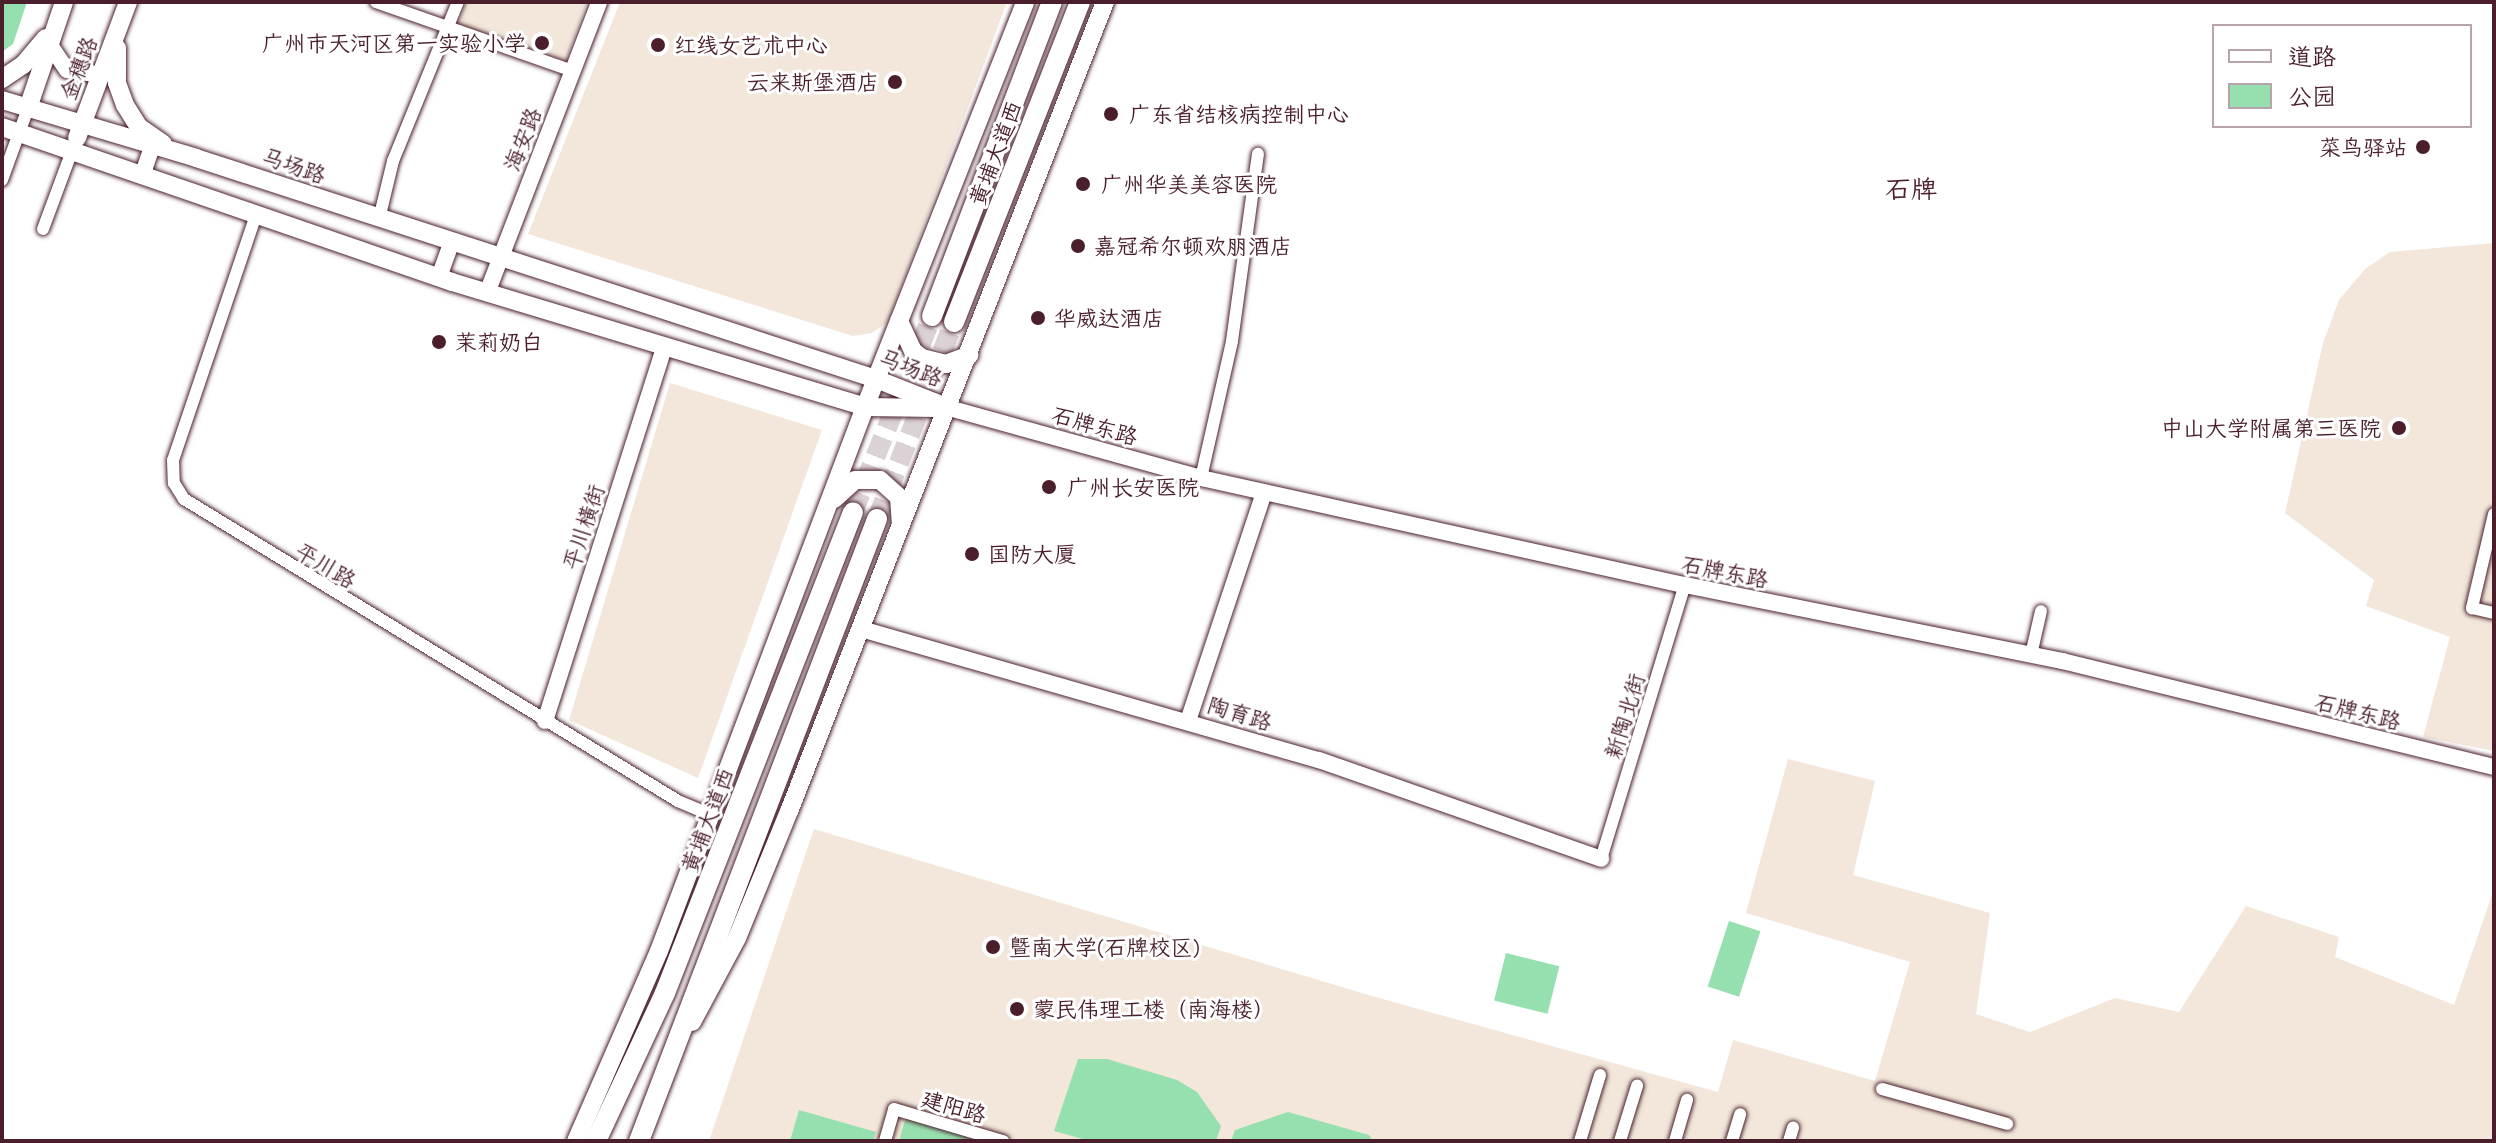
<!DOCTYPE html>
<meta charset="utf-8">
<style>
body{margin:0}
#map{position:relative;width:2496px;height:1143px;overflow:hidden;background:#fff;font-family:Mali,"LXGW WenKai TC",sans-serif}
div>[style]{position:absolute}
.built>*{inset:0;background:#f2e7da}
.green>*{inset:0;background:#96e0af;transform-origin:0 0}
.primary-tunnel>*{height:20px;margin-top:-10px;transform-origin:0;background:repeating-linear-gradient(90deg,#dbd2d5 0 20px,transparent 0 30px)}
.roads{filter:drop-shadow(0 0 2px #4a1f2b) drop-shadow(0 0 2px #4a1f2b)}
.minor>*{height:12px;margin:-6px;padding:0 6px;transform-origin:6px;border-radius:6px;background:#fff}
.tertiary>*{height:16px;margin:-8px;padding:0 8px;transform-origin:8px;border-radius:8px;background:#fff}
.secondary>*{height:18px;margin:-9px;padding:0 9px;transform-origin:9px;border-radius:9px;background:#fff}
.primary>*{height:20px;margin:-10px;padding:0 10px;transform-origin:10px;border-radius:10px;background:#fff}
.dots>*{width:22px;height:22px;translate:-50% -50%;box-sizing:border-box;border:4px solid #fff;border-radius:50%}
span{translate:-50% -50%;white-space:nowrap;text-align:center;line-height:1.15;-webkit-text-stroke:6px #fff;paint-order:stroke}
.poi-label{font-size:22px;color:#4a1f2b}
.right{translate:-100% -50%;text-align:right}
.left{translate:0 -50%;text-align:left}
.street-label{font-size:22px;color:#4a1f2b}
.quarter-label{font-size:26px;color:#4a1f2b}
.frame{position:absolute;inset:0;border:4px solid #4a1f2b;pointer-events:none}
.legend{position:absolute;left:2212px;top:24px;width:260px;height:104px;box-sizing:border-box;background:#fff;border:2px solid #b7a5aa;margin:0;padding:10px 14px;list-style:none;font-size:24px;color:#4a1f2b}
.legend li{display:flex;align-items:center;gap:16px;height:40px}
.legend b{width:40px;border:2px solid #b7a5aa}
</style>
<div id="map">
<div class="built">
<div style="clip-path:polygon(466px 2px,587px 2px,566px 61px,458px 25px)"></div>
<div style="clip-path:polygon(620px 2px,1007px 2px,888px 322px,872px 333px,853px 336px,528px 234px)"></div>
<div style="clip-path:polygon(2494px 243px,2494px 751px,2423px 737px,2450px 637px,2366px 606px,2374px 580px,2285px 513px,2323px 343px,2339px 300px,2365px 269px,2390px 252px)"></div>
<div style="clip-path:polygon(670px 383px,822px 430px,698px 778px,569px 720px)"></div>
<div style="clip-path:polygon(1788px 759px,1875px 781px,1853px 875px,1990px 913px,1976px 1014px,2030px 1032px,2115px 998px,2179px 1012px,2246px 906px,2339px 937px,2335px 957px,2454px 1005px,2494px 889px,2494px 1141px,709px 1141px,814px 829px,1372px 996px,1718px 1092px,1733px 1040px,1875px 1081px,1910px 962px,1746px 913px)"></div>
</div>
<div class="green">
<div style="clip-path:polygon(2px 2px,27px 2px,13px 44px,2px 52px)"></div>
<div style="left:1729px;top:921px;width:33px;height:69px;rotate:18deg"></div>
<div style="left:1506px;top:953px;width:55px;height:49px;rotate:14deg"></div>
<div style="clip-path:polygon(1078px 1059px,1107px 1059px,1177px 1080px,1197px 1092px,1221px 1126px,1216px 1141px,1090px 1141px,1054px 1131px)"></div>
<div style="clip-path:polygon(799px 1110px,876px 1132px,873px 1141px,790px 1141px)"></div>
<div style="clip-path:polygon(1288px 1112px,1369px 1135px,1373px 1141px,1231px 1141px,1235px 1130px)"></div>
<div style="clip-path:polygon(906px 1117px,974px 1139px,973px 1141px,899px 1141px)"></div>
</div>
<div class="primary-tunnel">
<div style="left:853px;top:512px;width:211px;rotate:-68deg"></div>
<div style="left:877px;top:519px;width:212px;rotate:-68.7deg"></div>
</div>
<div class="roads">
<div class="minor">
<div style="left:376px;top:2px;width:209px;rotate:19.3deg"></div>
<div style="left:2px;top:180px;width:77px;rotate:-70.1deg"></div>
<div style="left:256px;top:215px;width:259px;rotate:108.7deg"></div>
<div style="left:173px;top:460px;width:23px;rotate:88deg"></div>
<div style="left:174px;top:483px;width:19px;rotate:58deg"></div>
<div style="left:184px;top:499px;width:579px;rotate:31.44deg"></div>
<div style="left:678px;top:801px;width:34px;rotate:23deg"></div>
<div style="left:379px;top:219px;width:60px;rotate:-76.4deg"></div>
<div style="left:393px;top:161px;width:172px;rotate:-67.8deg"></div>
<div style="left:43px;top:229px;width:83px;rotate:-69.6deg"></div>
<div style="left:1201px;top:478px;width:140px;rotate:-77.2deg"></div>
<div style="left:1232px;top:341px;width:189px;rotate:-82.1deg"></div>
<div style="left:2494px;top:514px;width:97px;rotate:103.2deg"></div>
<div style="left:2472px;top:608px;width:23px;rotate:13deg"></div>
<div style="left:2031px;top:655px;width:45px;rotate:-77.2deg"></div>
<div style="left:1601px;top:859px;width:287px;rotate:-73deg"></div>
<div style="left:1882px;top:1089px;width:130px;rotate:15.6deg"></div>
<div style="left:885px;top:1141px;width:33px;rotate:-74deg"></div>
<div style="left:894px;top:1109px;width:114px;rotate:16.4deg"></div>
<div style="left:1580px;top:1141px;width:69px;rotate:-73.1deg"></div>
<div style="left:1620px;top:1141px;width:58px;rotate:-72.8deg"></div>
<div style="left:1675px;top:1141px;width:43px;rotate:-73.7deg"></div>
<div style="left:1732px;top:1141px;width:28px;rotate:-73deg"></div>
<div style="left:1789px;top:1141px;width:14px;rotate:-73deg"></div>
</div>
<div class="tertiary">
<div style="left:50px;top:45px;width:30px;rotate:56deg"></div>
<div style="left:67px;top:70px;width:34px;rotate:8deg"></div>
<div style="left:142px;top:176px;width:31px;rotate:-71deg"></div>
<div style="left:439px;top:277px;width:35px;rotate:-70deg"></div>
<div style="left:487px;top:293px;width:312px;rotate:-68.9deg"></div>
<div style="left:949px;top:408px;width:262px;rotate:15.5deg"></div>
<div style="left:1201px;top:478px;width:496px;rotate:12.5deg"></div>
<div style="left:1685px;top:585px;width:385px;rotate:11.4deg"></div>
<div style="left:2062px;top:661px;width:445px;rotate:13.8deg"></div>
<div style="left:861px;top:629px;width:476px;rotate:16deg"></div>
<div style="left:1319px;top:760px;width:299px;rotate:19.3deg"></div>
<div style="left:545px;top:721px;width:392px;rotate:-72.3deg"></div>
<div style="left:1188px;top:721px;width:241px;rotate:-71.6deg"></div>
</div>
<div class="secondary">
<div style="left:117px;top:48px;width:35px;rotate:90deg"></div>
<div style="left:117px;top:83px;width:23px;rotate:70deg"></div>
<div style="left:125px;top:105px;width:26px;rotate:58deg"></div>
<div style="left:139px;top:127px;width:29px;rotate:35deg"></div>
<div style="left:2px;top:79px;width:25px;rotate:-34deg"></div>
<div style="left:23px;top:65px;width:35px;rotate:-50deg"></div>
<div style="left:2px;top:100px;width:202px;rotate:16.6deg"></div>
<div style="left:196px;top:158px;width:715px;rotate:18deg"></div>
<div style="left:876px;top:379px;width:79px;rotate:21.7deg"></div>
<div style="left:28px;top:108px;width:112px;rotate:-71.2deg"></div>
<div style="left:2px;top:127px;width:476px;rotate:19deg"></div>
<div style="left:452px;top:282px;width:432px;rotate:16.8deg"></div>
<div style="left:865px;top:407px;width:73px;rotate:0.8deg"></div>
<div style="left:77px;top:138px;width:145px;rotate:-69.4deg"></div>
<div style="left:899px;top:321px;width:33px;rotate:65deg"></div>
<div style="left:913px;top:351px;width:11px;rotate:38deg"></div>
<div style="left:922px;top:358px;width:25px;rotate:14deg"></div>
<div style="left:946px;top:364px;width:25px;rotate:-21deg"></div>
<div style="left:834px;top:499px;width:28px;rotate:-42deg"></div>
<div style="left:855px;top:480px;width:25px"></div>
<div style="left:880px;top:480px;width:25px;rotate:42deg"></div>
<div style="left:899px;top:497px;width:26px;rotate:86deg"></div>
<div style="left:692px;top:1022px;width:95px;rotate:-61.8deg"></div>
<div style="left:737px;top:938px;width:139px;rotate:-67.7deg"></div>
<div style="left:790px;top:809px;width:866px;rotate:-68.68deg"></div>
<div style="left:576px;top:1141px;width:207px;rotate:-66.4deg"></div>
<div style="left:659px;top:951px;width:582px;rotate:-69.26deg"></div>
<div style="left:865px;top:407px;width:435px;rotate:-68.4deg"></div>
</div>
<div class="primary">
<div style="left:932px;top:316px;width:336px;rotate:-69.1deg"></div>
<div style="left:954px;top:322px;width:344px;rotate:-68.5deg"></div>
<div style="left:596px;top:1141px;width:163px;rotate:-65deg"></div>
<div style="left:665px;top:993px;width:516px;rotate:-68.65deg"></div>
<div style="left:639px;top:1141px;width:666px;rotate:-69.06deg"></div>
</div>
</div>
<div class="dots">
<div style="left:542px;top:43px;background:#4a1f2b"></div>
<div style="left:658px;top:45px;background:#4a1f2b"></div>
<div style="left:895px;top:82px;background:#4a1f2b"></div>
<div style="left:1111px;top:114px;background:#4a1f2b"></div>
<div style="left:2423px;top:147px;background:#4a1f2b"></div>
<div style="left:1083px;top:184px;background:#4a1f2b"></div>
<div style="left:1078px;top:246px;background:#4a1f2b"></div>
<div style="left:1038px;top:318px;background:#4a1f2b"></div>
<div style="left:439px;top:342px;background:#4a1f2b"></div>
<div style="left:2399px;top:428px;background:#4a1f2b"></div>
<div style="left:1049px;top:487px;background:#4a1f2b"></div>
<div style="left:972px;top:554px;background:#4a1f2b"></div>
<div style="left:993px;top:947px;background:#4a1f2b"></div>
<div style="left:1017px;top:1009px;background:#4a1f2b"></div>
</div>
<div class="poi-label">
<span class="right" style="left:526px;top:43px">广州市天河区第一实验小学</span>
<span class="left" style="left:674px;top:45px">红线女艺术中心</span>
<span class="right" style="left:879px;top:82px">云来斯堡酒店</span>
<span class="left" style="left:1129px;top:114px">广东省结核病控制中心</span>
<span class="right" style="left:2407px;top:147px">菜鸟驿站</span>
<span class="left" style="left:1101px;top:184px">广州华美美容医院</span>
<span class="left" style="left:1094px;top:246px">嘉冠希尔顿欢朋酒店</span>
<span class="left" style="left:1054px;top:318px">华威达酒店</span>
<span class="left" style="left:455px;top:342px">茉莉奶白</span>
<span class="right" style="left:2381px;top:428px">中山大学附属第三医院</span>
<span class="left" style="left:1067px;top:487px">广州长安医院</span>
<span class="left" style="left:988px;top:554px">国防大厦</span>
<span class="left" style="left:1009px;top:947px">暨南大学(石牌校区)</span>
<span class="left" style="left:1033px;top:1009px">蒙民伟理工楼（南海楼）</span>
</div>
<div class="street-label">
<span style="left:78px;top:68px;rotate:-69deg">金穗路</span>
<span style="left:522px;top:139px;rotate:-69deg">海安路</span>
<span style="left:995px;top:153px;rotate:-69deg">黄埔大道西</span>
<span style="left:294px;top:165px;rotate:19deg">马场路</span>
<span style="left:911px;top:367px;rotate:21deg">马场路</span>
<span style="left:1095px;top:425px;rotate:16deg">石牌东路</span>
<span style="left:583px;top:527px;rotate:-72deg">平川横街</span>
<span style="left:326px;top:565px;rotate:31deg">平川路</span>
<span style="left:1725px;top:571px;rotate:11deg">石牌东路</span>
<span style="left:2358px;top:711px;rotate:14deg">石牌东路</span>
<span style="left:1240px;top:713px;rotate:17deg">陶育路</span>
<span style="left:1624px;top:716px;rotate:-73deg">新陶北街</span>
<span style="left:707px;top:820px;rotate:-69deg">黄埔大道西</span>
<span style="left:954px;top:1106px;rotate:16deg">建阳路</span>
</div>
<div class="quarter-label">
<span style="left:1911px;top:189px">石牌</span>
</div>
<div class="frame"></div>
<ul class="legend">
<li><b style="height:10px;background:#fff"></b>道路</li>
<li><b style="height:22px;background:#96e0af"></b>公园</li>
</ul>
</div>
